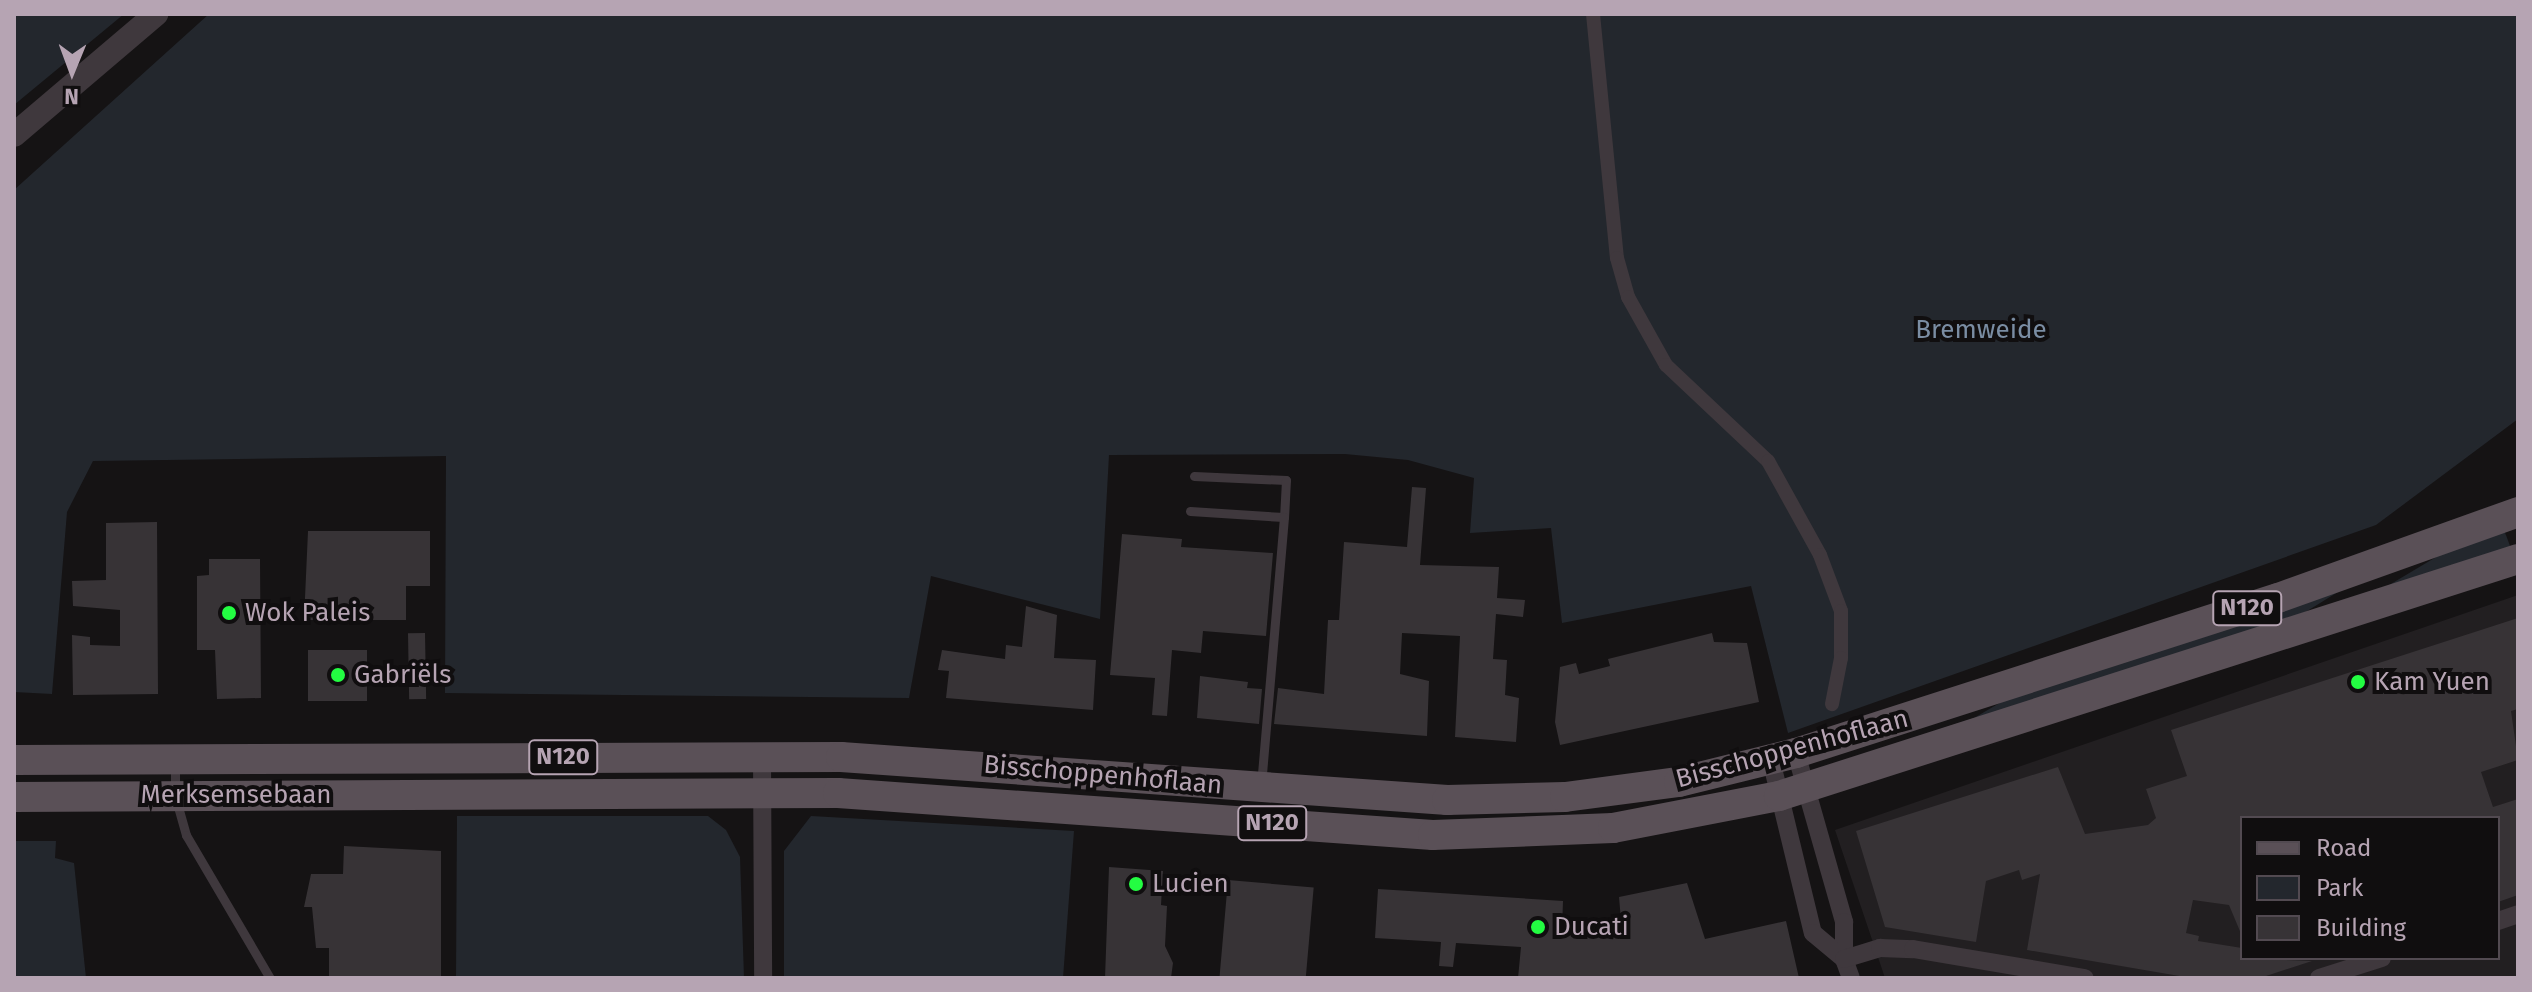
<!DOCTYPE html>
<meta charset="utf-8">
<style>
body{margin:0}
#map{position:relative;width:2532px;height:992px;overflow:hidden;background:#151314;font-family:"Fira Sans",sans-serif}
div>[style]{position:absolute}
.built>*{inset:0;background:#221f21}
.green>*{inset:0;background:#23272d}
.building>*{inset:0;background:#373336;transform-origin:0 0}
.service>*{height:9px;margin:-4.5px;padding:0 4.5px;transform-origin:4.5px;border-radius:4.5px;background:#3f383d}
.pedestrian>*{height:14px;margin:-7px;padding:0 7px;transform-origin:7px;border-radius:7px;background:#3f383d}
.minor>*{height:18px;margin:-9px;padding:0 9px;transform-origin:9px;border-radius:9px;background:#3f383d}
.tertiary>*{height:24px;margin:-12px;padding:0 12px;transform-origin:12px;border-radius:12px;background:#3f383d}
.primary>*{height:30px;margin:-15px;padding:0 15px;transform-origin:15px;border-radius:15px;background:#5a5057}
.dots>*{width:22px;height:22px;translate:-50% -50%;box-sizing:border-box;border:4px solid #100e0f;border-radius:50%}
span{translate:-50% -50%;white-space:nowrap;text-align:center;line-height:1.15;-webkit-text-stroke:8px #100e0f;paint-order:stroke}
.shield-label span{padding:2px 6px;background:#100e0f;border:2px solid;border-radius:6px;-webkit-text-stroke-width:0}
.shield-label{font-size:24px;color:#b6a4b3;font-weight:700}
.park-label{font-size:26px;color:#7a8da3}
.poi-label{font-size:26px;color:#b6a4b3}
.left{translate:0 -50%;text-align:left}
.street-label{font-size:26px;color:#b6a4b3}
.frame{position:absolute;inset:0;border:16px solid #b6a4b3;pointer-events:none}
.legend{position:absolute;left:2240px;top:816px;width:260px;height:144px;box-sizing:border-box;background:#100e0f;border:2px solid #524a51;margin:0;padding:10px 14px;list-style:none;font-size:24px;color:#b6a4b3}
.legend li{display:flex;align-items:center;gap:16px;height:40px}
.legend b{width:40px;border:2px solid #524a51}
.north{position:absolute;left:32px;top:32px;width:80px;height:80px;-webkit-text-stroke:6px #100e0f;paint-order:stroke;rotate:181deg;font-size:22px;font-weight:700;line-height:32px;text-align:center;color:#b6a4b3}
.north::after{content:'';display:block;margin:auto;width:28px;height:36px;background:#b6a4b3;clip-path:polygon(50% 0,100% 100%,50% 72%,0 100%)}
</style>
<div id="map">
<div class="built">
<div style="clip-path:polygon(evenodd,2518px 595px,2518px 978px,1885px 978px,1835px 830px,2518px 595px,2242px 818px,2498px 818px,2498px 958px,2242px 958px,2242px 818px)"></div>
</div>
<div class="green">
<div style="clip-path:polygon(14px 14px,124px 14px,14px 105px)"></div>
<div style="clip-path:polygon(209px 14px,2518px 14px,2518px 419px,2376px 525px,1788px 733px,1751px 586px,1562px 623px,1551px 528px,1470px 533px,1474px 478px,1408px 460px,1345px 454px,1109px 455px,1100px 619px,931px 576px,909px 698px,445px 693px,446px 456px,93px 461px,67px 512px,52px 694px,14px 692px,14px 190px)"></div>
<div style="clip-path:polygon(2504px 530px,2512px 551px,2374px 594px,2453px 547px)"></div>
<div style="clip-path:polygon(2346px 587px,2291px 621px,1846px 760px,1974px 718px,2003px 701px)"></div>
<div style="clip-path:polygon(457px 816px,708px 816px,726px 830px,740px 857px,744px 978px,456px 978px)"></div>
<div style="clip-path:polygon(811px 816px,1074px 831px,1063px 978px,784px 978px,784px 851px)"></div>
<div style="clip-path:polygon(14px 841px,56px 841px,55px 858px,74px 863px,86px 978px,14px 978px)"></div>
</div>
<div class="building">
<div style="clip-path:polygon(1412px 487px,1426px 488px,1420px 565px,1499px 567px,1497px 598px,1525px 600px,1523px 617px,1496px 614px,1493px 659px,1507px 660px,1505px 695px,1519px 698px,1516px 742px,1455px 737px,1460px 636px,1402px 633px,1400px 674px,1429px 681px,1427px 736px,1274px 724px,1278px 688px,1324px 694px,1328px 620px,1339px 620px,1344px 542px,1407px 547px)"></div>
<div style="clip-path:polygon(157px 522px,158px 694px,73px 695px,72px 635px,90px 637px,90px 645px,120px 646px,120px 610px,73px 606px,72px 581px,106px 580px,106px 523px)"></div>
<div style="clip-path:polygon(308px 531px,430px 531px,430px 586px,406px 586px,406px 620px,304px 620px)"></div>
<div style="clip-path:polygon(1122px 534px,1182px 539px,1181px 547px,1273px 553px,1266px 636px,1203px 631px,1201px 653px,1172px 650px,1167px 716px,1152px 715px,1155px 678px,1110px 675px)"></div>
<div style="clip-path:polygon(209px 559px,260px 559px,261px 698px,217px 699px,215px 650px,197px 650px,197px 576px,209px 575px)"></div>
<div style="clip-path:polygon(1026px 606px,1057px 615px,1054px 658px,1096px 660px,1093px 710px,946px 698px,949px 671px,938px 670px,942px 650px,1005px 659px,1006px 645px,1022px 647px)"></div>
<div style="clip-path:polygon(2518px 618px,2518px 709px,2511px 711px,2518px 760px,2481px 772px,2493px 807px,2518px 799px,2518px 895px,2498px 902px,2498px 818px,2242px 818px,2242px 936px,2229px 905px,2193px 900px,2186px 933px,2199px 936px,2198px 941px,2242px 948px,2242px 958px,2312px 961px,2260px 978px,2191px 978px,2027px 950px,2040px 874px,2022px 880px,2019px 870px,1986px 881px,1976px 942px,1885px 927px,1856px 831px,2058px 767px,2085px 834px,2148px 825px,2156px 818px,2146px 789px,2187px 776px,2171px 730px)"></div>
<div style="left:425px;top:633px;width:66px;height:17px;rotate:89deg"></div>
<div style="clip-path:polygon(1712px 633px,1714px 642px,1747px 643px,1759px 702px,1560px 745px,1555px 722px,1560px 667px,1576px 663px,1579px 674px,1610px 666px,1608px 659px)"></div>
<div style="left:308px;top:650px;width:59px;height:51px"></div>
<div style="clip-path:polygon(1200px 676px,1248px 682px,1247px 688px,1262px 689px,1259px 724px,1197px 718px)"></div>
<div style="clip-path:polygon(344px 846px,441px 851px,441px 978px,329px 978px,329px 948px,316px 948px,312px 907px,304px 907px,311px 874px,343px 874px)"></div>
<div style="clip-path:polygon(1109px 867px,1163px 871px,1161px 905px,1167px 906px,1165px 946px,1173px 963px,1171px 978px,1105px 978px)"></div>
<div style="left:1228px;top:880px;width:86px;height:98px;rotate:5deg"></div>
<div style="clip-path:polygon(1687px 883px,1705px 939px,1786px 921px,1799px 978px,1518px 978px,1521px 947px,1456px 943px,1453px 967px,1439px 966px,1441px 942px,1375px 938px,1378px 889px,1563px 901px,1562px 930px,1622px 932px,1619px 897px)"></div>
</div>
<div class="service">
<div style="left:1194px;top:476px;width:92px;rotate:2.5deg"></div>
<div style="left:1286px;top:480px;width:37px;rotate:93deg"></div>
<div style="left:1190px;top:511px;width:94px;rotate:3.7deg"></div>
<div style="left:1284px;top:517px;width:268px;rotate:94.9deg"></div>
<div style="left:175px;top:762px;width:34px;rotate:90deg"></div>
<div style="left:175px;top:796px;width:41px;rotate:74.2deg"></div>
<div style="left:186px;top:835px;width:166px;rotate:59.6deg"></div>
</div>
<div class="pedestrian">
<div style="left:1593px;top:14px;width:245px;rotate:84.4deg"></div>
<div style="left:1617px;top:258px;width:41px;rotate:74.2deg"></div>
<div style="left:1628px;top:297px;width:78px;rotate:60.8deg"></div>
<div style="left:1666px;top:365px;width:140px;rotate:43.3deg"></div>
<div style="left:1768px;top:461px;width:107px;rotate:61deg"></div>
<div style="left:1820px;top:555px;width:60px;rotate:69.4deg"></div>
<div style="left:1841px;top:611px;width:47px;rotate:90deg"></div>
<div style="left:1841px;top:658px;width:47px;rotate:101.1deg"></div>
</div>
<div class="minor">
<div style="left:1796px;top:753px;width:176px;rotate:74.1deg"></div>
<div style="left:1844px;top:922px;width:37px;rotate:90deg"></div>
<div style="left:1844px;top:959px;width:20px;rotate:70deg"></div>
<div style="left:762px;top:757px;width:221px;rotate:89.7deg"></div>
<div style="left:1771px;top:760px;width:178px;rotate:76.4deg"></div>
<div style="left:1813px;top:933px;width:40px;rotate:40deg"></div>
<div style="left:2498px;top:921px;width:21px;rotate:-19deg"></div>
<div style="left:1844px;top:959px;width:38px;rotate:-17deg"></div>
<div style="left:1880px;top:948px;width:33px;rotate:2deg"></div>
<div style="left:1913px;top:949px;width:174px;rotate:9.6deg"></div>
<div style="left:2319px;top:978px;width:66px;rotate:-17.6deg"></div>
</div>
<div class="tertiary">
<div style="left:14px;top:135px;width:187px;rotate:-40.4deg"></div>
</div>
<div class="primary">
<div style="left:14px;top:760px;width:827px;rotate:-0.21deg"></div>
<div style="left:841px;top:757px;width:608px;rotate:4.06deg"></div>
<div style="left:1447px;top:800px;width:118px;rotate:-1.5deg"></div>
<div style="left:1565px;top:797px;width:115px;rotate:-7.5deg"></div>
<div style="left:1679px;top:782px;width:121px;rotate:-13.9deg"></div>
<div style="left:1796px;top:753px;width:506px;rotate:-17.83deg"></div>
<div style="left:2278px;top:598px;width:255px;rotate:-19.7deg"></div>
<div style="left:14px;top:797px;width:824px;rotate:-0.28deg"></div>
<div style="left:838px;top:793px;width:596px;rotate:4.04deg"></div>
<div style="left:1433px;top:835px;width:180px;rotate:-2.2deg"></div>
<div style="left:1613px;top:828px;width:169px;rotate:-10.9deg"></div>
<div style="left:1779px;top:796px;width:776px;rotate:-17.78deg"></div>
</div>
<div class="dots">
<div style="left:229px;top:613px;background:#23fd42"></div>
<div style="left:338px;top:675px;background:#23fd42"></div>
<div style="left:2358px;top:682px;background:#23fd42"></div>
<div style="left:1136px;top:884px;background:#23fd42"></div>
<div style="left:1538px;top:927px;background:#23fd42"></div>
</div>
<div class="shield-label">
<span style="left:2247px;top:608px">N120</span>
<span style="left:563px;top:757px">N120</span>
<span style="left:1272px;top:823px">N120</span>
</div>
<div class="park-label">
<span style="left:1981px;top:330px">Bremweide</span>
</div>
<div class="poi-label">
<span class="left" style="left:245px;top:613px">Wok Paleis</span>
<span class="left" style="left:354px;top:675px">Gabriëls</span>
<span class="left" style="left:2374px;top:682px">Kam Yuen</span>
<span class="left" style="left:1152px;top:884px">Lucien</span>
<span class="left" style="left:1554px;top:927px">Ducati</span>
</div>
<div class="street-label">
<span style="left:1792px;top:749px;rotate:-15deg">Bisschoppenhoflaan</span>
<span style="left:1103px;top:775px;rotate:5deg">Bisschoppenhoflaan</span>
<span style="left:236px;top:795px">Merksemsebaan</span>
</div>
<div class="frame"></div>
<ul class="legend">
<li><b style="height:10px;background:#5a5057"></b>Road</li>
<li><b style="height:22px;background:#23272d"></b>Park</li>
<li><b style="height:22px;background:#373336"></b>Building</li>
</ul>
<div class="north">N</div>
</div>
